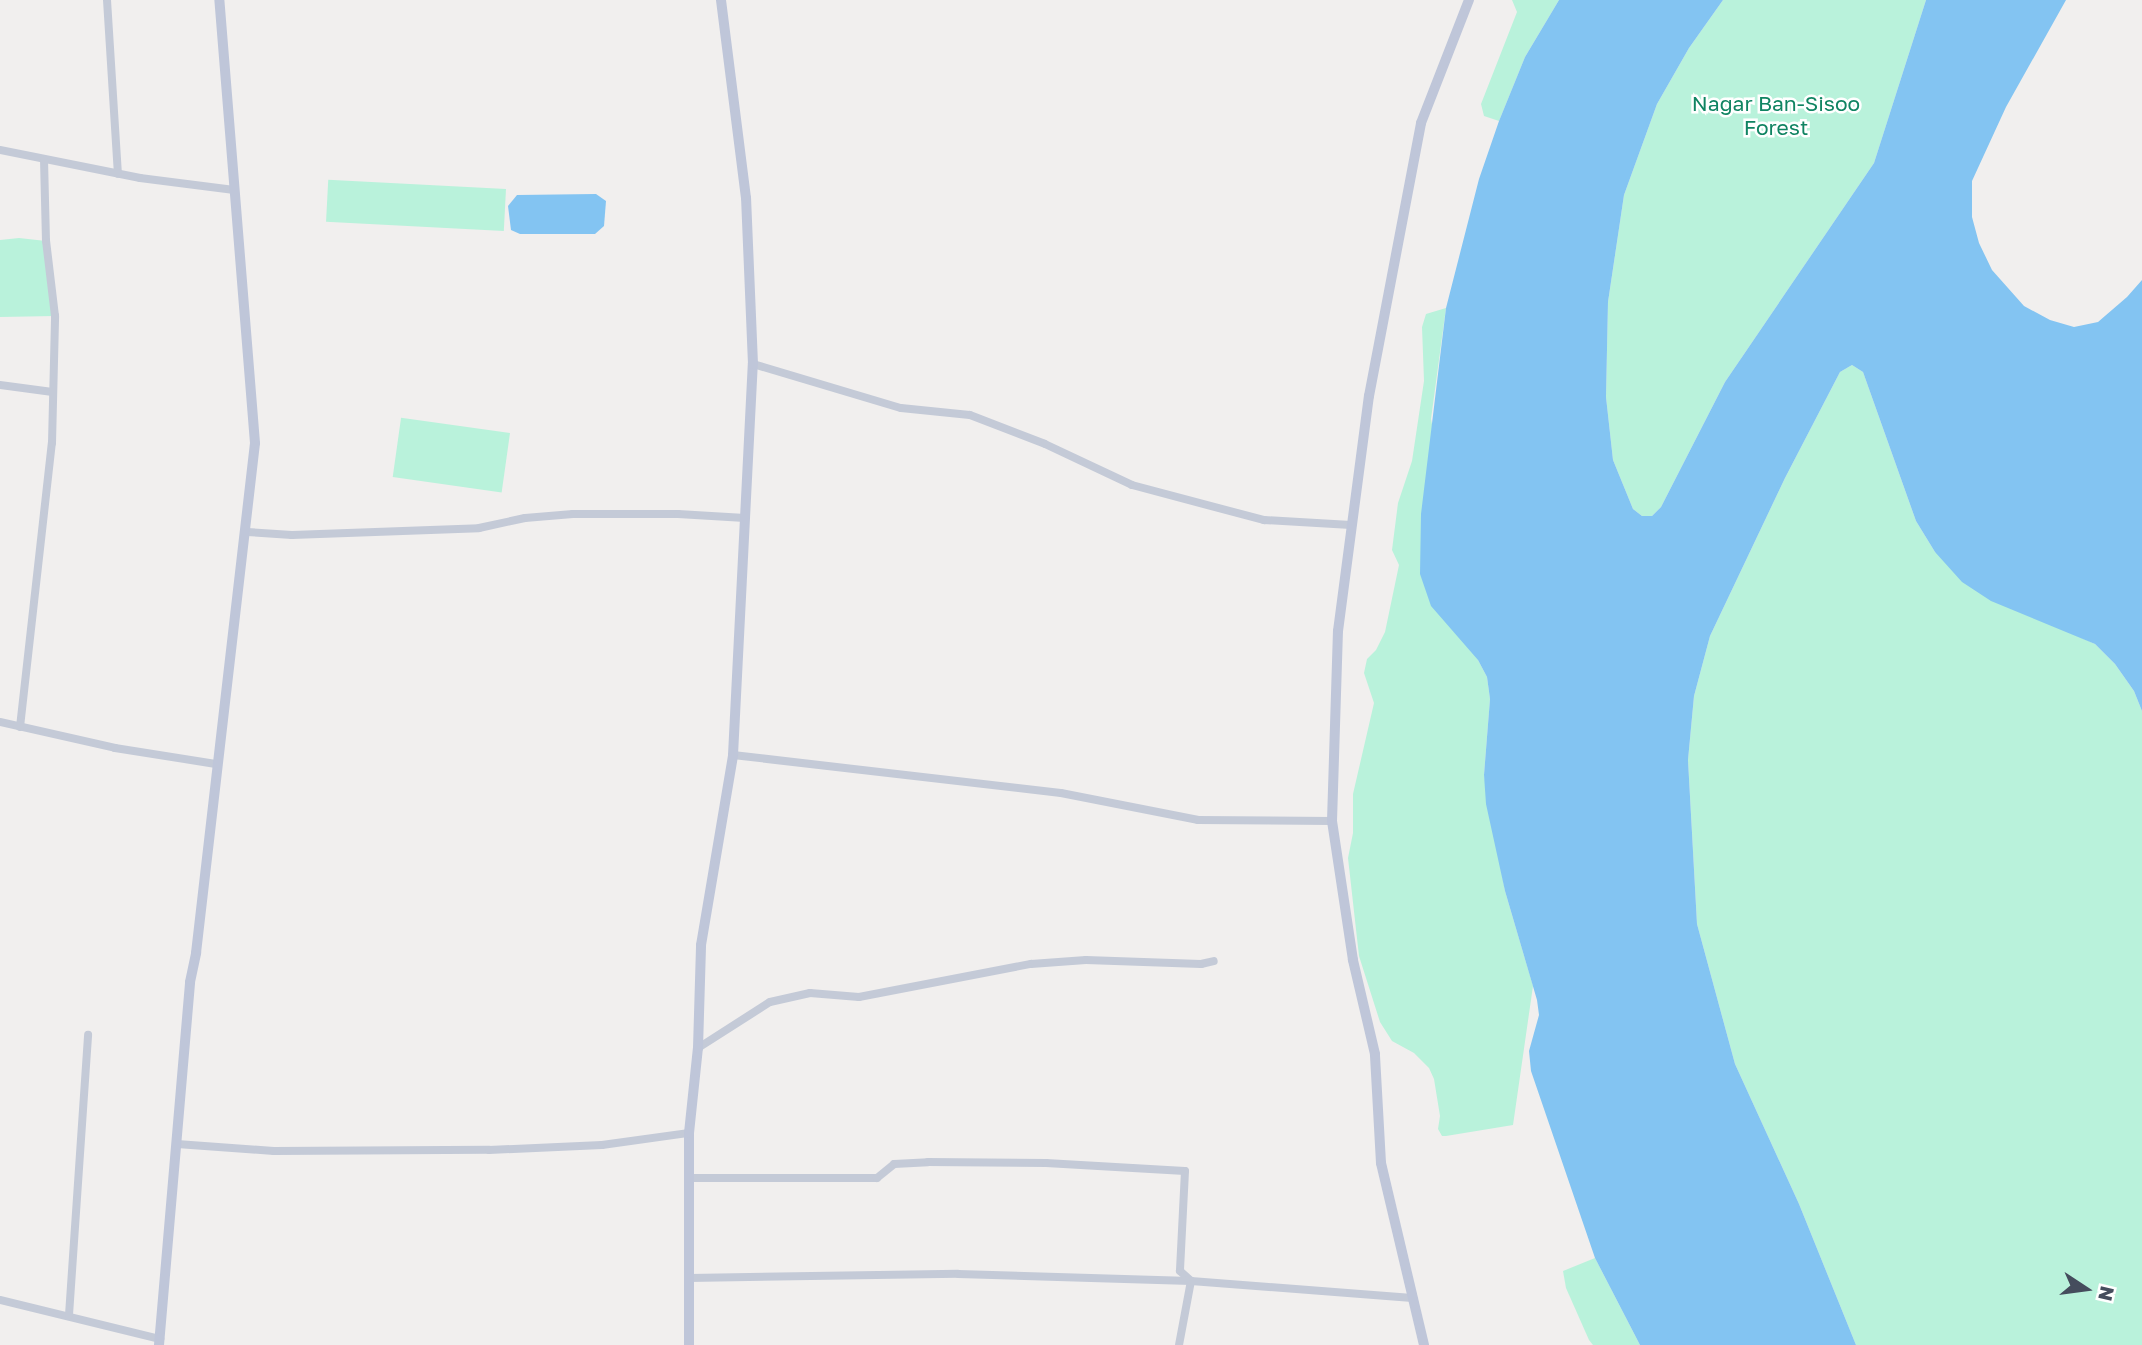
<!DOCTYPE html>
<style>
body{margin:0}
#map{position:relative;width:2142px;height:1345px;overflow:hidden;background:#f1efee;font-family:"Golos Text",sans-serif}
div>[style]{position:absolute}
.green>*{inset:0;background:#b9f2db;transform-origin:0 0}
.water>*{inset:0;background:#83c4f2}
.street>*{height:8px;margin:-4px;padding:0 4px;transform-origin:4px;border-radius:4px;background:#c4cad7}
.secondary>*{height:10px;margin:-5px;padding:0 5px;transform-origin:5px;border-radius:5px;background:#bfc6d9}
span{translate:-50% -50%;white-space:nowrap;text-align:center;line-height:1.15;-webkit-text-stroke:5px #fff;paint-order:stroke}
.park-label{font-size:21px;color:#108462}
.north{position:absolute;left:2051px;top:1254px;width:70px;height:70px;-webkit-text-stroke:5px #fff;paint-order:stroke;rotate:103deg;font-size:19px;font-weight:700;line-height:28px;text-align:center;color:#454d5d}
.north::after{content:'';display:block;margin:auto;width:24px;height:32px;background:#454d5d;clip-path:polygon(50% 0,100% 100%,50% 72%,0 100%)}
</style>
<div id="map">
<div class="green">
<div style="clip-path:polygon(1512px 0,1559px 0,1525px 57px,1499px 121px,1484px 116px,1481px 104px,1517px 12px)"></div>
<div style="clip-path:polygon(1723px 0,1926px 0,1874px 163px,1725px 382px,1661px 507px,1652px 516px,1642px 516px,1633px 509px,1613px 460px,1606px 397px,1608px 302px,1624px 195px,1657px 104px,1689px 48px)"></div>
<div style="left:506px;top:189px;width:42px;height:178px;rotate:93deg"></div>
<div style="clip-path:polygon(19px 238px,46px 241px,55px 316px,0 317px,0 240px)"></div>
<div style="clip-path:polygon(1446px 308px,1431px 419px,1478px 660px,1487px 677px,1490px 699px,1484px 775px,1505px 891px,1533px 986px,1513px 1125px,1446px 1136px,1442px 1136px,1438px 1129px,1440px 1116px,1434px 1079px,1429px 1068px,1414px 1053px,1392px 1041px,1380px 1022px,1359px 956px,1348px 858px,1353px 833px,1353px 794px,1374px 703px,1364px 673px,1367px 659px,1376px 650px,1385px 632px,1399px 565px,1392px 550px,1398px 503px,1412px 461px,1424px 381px,1422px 327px,1426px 314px)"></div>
<div style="clip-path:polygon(1852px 365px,1863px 372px,1916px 521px,1935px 552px,2051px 624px,2095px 644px,2115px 664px,2134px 691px,2142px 711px,2142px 1345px,1856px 1345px,1799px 1204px,1735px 1064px,1697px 924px,1688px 760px,1694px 696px,1710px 636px,1785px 478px,1840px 372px)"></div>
<div style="left:510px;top:433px;width:60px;height:110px;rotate:98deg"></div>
<div style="clip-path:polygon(1595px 1258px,1640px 1345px,1593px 1345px,1589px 1340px,1566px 1288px,1563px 1271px)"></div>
</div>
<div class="water">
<div style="clip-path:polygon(1559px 0,1723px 0,1689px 48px,1657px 104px,1624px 195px,1608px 302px,1606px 397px,1613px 460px,1633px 509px,1642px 516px,1652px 516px,1661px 507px,1725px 382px,1874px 163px,1926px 0,2066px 0,2006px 107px,1972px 181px,1972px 217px,1979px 243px,1992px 270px,2024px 306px,2050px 320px,2074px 327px,2098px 322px,2127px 297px,2142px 280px,2142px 711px,2134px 691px,2115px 664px,2095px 644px,1991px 601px,1962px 582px,1935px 552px,1916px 521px,1863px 372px,1852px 365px,1840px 372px,1785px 478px,1710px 636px,1694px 696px,1688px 760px,1697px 924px,1735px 1064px,1799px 1204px,1856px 1345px,1640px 1345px,1595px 1258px,1531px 1071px,1529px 1051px,1539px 1015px,1537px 1000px,1505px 891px,1486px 804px,1484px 775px,1490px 699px,1487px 677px,1478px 660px,1431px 606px,1420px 574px,1421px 514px,1446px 308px,1479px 179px,1499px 121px,1525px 57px)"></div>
<div style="clip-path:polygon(596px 194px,606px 201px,604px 226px,595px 234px,520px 234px,511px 230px,508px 206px,517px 195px)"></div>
</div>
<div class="street">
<div style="left:107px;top:0;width:174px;rotate:86.4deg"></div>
<div style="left:0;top:150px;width:143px;rotate:11.3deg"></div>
<div style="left:140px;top:178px;width:95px;rotate:7.3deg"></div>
<div style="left:753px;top:364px;width:154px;rotate:16.6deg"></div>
<div style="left:901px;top:408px;width:69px;rotate:5.8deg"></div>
<div style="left:970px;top:415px;width:80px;rotate:21.1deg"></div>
<div style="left:1045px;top:444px;width:96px;rotate:25.2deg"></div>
<div style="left:1132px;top:485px;width:137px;rotate:14.9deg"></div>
<div style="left:1264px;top:520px;width:87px;rotate:3.3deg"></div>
<div style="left:0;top:385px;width:53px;rotate:7.5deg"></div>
<div style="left:247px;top:532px;width:45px;rotate:3.8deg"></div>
<div style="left:292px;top:535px;width:187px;rotate:-2.1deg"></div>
<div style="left:479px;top:528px;width:47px;rotate:-12.3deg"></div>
<div style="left:525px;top:518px;width:48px;rotate:-4.8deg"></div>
<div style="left:573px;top:514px;width:105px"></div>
<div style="left:678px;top:514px;width:67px;rotate:3.4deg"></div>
<div style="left:0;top:722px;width:118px;rotate:12.7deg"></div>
<div style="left:115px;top:748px;width:102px;rotate:9deg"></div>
<div style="left:20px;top:727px;width:286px;rotate:-83.6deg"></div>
<div style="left:52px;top:443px;width:127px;rotate:-88.6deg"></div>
<div style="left:55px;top:316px;width:76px;rotate:-96.8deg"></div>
<div style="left:46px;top:241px;width:81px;rotate:-91.4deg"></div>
<div style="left:733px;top:755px;width:330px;rotate:6.6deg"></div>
<div style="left:1061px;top:793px;width:140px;rotate:11.1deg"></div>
<div style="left:1198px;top:820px;width:134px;rotate:0.4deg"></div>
<div style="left:698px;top:1048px;width:85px;rotate:-32.6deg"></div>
<div style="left:770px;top:1002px;width:41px;rotate:-12.7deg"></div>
<div style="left:810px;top:993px;width:49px;rotate:4.7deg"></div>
<div style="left:859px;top:997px;width:175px;rotate:-10.9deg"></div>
<div style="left:1031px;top:964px;width:55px;rotate:-4.2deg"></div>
<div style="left:1086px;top:960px;width:115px;rotate:2deg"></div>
<div style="left:1201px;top:964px;width:13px;rotate:-13deg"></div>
<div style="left:177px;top:1144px;width:97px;rotate:4.1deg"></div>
<div style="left:274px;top:1151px;width:215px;rotate:-0.3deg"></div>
<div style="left:489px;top:1150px;width:113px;rotate:-2.5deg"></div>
<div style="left:602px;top:1145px;width:88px;rotate:-7.9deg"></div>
<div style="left:689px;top:1178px;width:188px"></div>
<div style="left:877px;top:1178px;width:22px;rotate:-39deg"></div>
<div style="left:894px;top:1164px;width:34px;rotate:-3deg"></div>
<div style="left:928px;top:1162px;width:118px;rotate:0.5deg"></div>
<div style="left:1046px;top:1163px;width:139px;rotate:3.3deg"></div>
<div style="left:1185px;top:1171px;width:100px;rotate:92.9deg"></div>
<div style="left:1180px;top:1271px;width:15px;rotate:42deg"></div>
<div style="left:689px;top:1278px;width:269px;rotate:-0.9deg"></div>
<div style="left:958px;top:1274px;width:233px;rotate:1.7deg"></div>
<div style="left:0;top:1300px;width:165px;rotate:13.7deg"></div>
<div style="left:69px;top:1315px;width:281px;rotate:-86.1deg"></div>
<div style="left:1179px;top:1345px;width:65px;rotate:-79.4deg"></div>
<div style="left:1191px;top:1281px;width:222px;rotate:4.4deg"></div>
</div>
<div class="secondary">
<div style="left:159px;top:1345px;width:364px;rotate:-85.1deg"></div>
<div style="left:190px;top:982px;width:30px;rotate:-78deg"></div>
<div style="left:196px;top:953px;width:513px;rotate:-83.4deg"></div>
<div style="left:255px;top:443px;width:444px;rotate:-94.6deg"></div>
<div style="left:689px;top:1345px;width:212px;rotate:-90deg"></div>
<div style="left:689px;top:1133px;width:85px;rotate:-84deg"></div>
<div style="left:698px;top:1048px;width:103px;rotate:-88.3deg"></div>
<div style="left:701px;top:945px;width:193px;rotate:-80.4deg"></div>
<div style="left:733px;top:755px;width:392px;rotate:-87.1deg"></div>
<div style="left:753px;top:364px;width:166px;rotate:-92.4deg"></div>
<div style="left:746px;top:198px;width:200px;rotate:-97.2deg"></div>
<div style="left:1424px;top:1345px;width:187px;rotate:-103.3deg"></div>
<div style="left:1381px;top:1163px;width:109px;rotate:-93.2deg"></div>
<div style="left:1375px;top:1054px;width:97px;rotate:-103.2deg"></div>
<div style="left:1353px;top:960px;width:141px;rotate:-98.6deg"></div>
<div style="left:1332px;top:821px;width:190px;rotate:-88.2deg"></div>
<div style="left:1338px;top:631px;width:237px;rotate:-82.5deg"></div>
<div style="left:1369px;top:396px;width:278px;rotate:-79.2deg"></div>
<div style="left:1421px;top:123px;width:132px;rotate:-68.7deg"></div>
</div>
<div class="park-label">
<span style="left:1776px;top:115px">Nagar Ban-Sisoo<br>Forest</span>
</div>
<div class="north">N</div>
</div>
